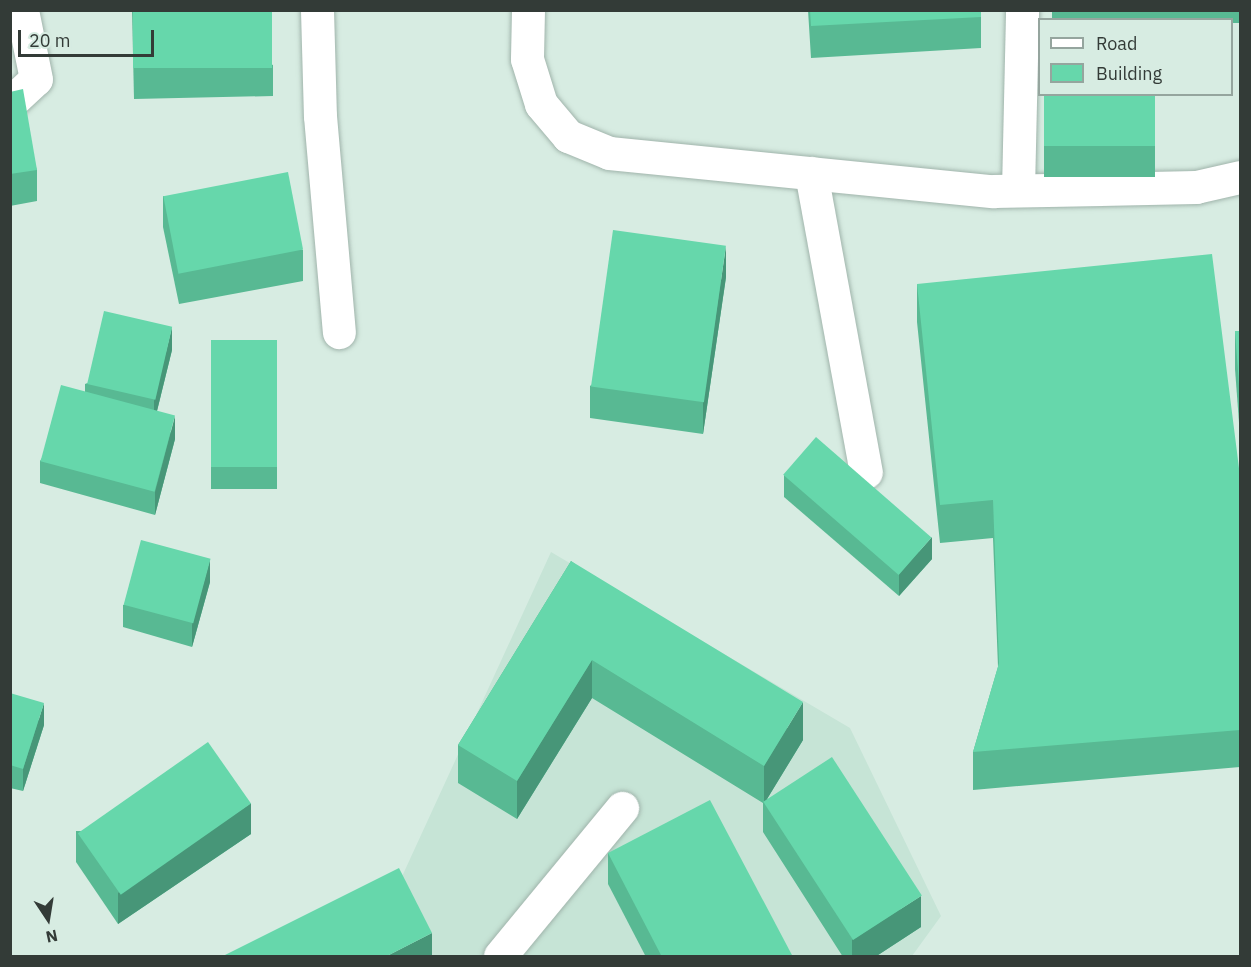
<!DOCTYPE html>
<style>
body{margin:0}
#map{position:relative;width:1251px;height:967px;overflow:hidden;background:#d7ece2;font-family:"IBM Plex Sans",sans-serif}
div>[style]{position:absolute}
.built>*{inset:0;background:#c6e4d6}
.roads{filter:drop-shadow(0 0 2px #a0b4ab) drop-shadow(0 0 2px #a0b4ab)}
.minor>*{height:33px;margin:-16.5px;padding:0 16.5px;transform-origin:16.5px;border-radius:16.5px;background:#fff}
.wall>*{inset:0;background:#58b993;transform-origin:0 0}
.shaded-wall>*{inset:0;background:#479678}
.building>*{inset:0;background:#66d7ab;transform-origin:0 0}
span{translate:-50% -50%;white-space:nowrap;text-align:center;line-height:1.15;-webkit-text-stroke:5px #d7ece2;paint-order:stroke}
.frame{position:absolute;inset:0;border:12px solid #333b37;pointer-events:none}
.legend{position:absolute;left:1038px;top:18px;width:195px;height:78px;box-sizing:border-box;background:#d7ece2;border:2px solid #95a59e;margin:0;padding:8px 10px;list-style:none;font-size:18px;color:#333b37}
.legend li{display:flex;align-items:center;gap:12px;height:30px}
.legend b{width:30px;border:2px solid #95a59e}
.north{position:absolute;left:18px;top:889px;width:60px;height:60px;-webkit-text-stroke:4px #d7ece2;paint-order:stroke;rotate:168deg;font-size:16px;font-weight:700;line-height:24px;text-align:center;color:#333b37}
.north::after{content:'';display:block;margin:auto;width:21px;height:27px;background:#333b37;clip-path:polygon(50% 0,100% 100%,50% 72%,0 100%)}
.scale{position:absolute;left:18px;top:30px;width:136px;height:27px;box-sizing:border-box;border:3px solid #333b37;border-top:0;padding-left:8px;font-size:18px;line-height:21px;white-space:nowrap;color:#333b37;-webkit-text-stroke:4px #d7ece2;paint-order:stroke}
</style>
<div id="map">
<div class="built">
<div style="clip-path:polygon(551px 552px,850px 728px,941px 916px,912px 956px,261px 956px,399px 883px)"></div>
</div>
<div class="roads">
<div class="minor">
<div style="left:317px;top:10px;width:106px;rotate:88.4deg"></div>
<div style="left:320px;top:116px;width:217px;rotate:85deg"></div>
<div style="left:528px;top:10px;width:49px;rotate:91.2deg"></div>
<div style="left:527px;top:59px;width:47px;rotate:72.7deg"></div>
<div style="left:541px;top:104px;width:42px;rotate:49.8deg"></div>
<div style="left:568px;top:136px;width:44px;rotate:22.5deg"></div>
<div style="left:609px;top:153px;width:386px;rotate:5.7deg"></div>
<div style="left:993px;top:191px;width:203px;rotate:-1.1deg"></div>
<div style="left:1196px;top:187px;width:45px;rotate:-12.8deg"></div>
<div style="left:10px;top:103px;width:35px;rotate:-43deg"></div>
<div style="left:36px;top:79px;width:70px;rotate:-101.5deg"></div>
<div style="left:811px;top:173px;width:304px;rotate:79.6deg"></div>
<div style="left:1018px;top:190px;width:180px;rotate:-88.7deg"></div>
<div style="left:500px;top:956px;width:192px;rotate:-50.5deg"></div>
</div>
</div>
<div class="wall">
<div style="clip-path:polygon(132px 10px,273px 65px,273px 96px,134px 99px)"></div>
<div style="clip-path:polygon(808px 10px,981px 10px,981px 48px,811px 58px)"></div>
<div style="clip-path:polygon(1052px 10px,1240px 10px,1240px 23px,1232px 23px,1232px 20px,1052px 20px)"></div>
<div style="clip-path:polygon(10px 92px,37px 170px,37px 201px,10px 206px)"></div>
<div style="left:1044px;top:94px;width:111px;height:83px"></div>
<div style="clip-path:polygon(163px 196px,303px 250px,303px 281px,179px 304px,163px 227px)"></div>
<div style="clip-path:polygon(726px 277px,703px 434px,590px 418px,590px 386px)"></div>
<div style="clip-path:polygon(917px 284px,1240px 476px,1240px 767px,973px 790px,973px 752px,998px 667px,993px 538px,940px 543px,917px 322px)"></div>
<div style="clip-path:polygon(1235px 331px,1240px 331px,1240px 436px,1235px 369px)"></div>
<div style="left:211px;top:340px;width:66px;height:149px"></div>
<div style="clip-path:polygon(172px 350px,157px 411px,175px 439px,155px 515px,40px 483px,40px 461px,85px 392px,85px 384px)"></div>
<div style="clip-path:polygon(784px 475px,932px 559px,899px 596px,784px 497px)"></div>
<div style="clip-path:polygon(571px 561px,803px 740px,767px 799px,921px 927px,875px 957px,843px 957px,763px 832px,763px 803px,592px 698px,517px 819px,458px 783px,458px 745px)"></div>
<div style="clip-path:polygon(210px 582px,192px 647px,123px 627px,123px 605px)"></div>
<div style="clip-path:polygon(10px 693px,44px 725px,23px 791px,10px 788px)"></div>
<div style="clip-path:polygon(76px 831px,251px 834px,118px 924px,76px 862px)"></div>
<div style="clip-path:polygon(608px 853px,793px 957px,646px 957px,608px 884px)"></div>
</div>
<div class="shaded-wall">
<div style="clip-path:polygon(726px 246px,726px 277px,703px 434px,703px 403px)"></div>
<div style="clip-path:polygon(172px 327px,172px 350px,154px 423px,154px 401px)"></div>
<div style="clip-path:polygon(175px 416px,175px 439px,155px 515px,155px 492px)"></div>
<div style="clip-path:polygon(932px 537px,932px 559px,899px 596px,899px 574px)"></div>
<div style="clip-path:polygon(210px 559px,210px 582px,192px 647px,192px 625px)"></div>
<div style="clip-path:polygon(592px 660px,592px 698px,517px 819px,517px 781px)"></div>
<div style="clip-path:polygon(803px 702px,803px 740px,764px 804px,764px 766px)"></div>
<div style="clip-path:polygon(44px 703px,44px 725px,23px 791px,23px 769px)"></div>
<div style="clip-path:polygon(251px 803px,251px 834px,118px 924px,118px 893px)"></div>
<div style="clip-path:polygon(921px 896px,921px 927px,875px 957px,852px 957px,852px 940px)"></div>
<div style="clip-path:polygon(432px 933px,432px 957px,385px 957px)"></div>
</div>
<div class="building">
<div style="left:133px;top:10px;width:139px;height:58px"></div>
<div style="clip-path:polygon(810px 10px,981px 10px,981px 17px,811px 26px)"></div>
<div style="clip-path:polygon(23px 89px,37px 170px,10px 174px,10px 92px)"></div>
<div style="left:1044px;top:94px;width:111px;height:52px"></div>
<div style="left:288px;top:172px;width:79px;height:127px;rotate:79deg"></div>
<div style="left:613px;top:230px;width:114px;height:158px;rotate:8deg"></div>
<div style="clip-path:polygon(1212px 254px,1240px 476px,1240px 730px,973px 752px,999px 663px,993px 500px,940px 505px,917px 284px)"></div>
<div style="left:104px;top:311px;width:70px;height:75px;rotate:13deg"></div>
<div style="clip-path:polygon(1235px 331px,1240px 331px,1240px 398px)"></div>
<div style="left:211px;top:340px;width:66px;height:127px"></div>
<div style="left:61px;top:385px;width:118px;height:79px;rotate:15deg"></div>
<div style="left:816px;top:437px;width:153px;height:50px;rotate:41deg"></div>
<div style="left:141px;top:540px;width:72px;height:67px;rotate:15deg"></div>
<div style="clip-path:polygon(571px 561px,803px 702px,764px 766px,592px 660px,517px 781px,458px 745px)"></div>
<div style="clip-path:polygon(10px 693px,44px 703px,23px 769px,10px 765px)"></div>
<div style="left:208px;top:742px;width:75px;height:159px;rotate:55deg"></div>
<div style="left:832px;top:757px;width:165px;height:82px;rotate:57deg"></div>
<div style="clip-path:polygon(710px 800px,793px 957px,662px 957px,608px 853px)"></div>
<div style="clip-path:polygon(399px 868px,432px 933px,385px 957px,221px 957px)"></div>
</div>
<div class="frame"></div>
<ul class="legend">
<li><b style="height:8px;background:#fff"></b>Road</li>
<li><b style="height:16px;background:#66d7ab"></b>Building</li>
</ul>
<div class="north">N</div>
<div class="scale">20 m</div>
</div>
